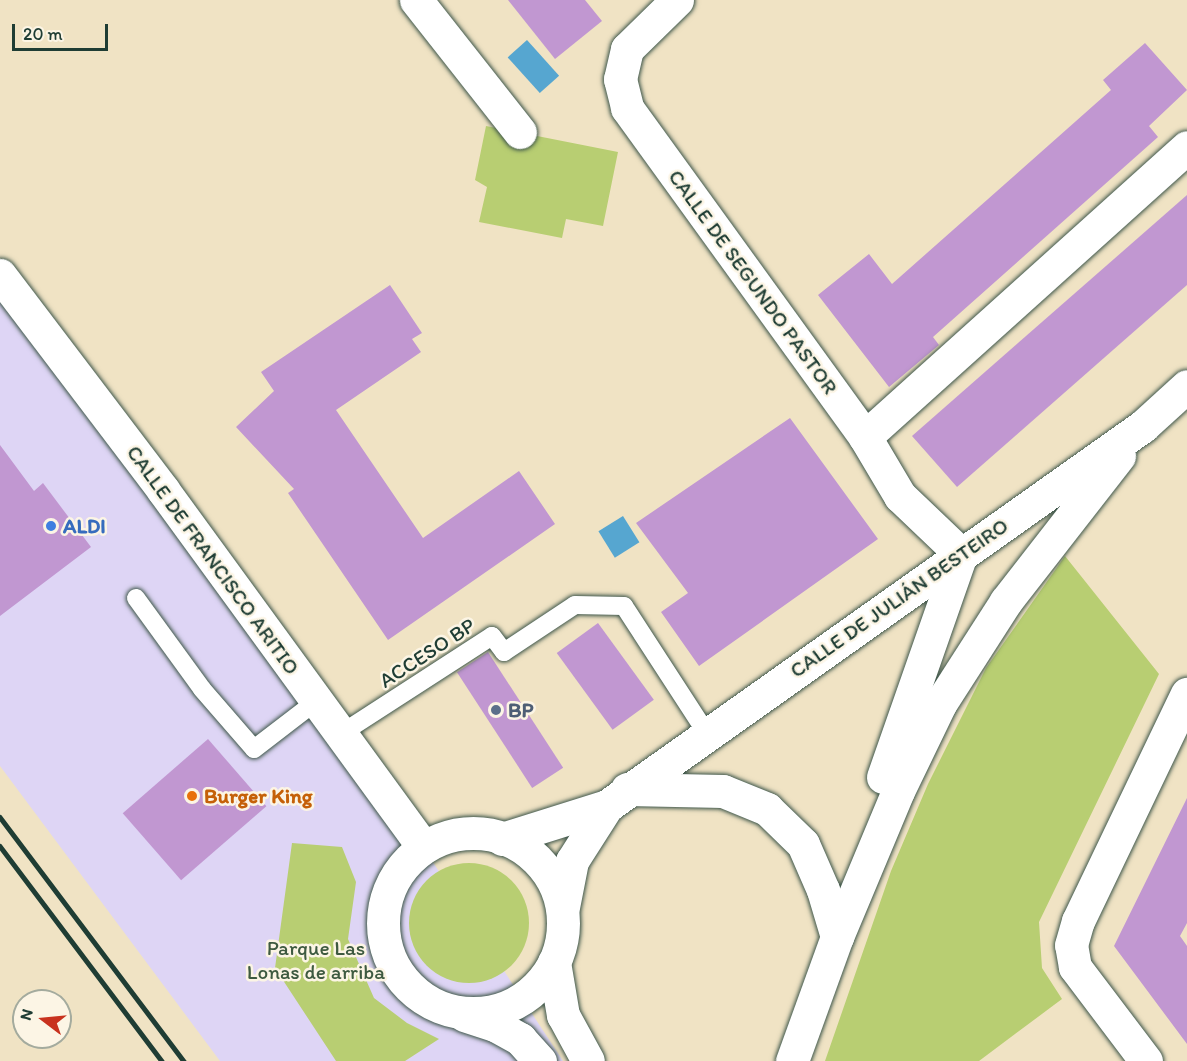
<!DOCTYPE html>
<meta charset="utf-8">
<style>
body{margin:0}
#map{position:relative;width:1187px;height:1061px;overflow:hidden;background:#f0e3c4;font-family:Itim,sans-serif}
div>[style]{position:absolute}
.built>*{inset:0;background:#ded5f5}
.green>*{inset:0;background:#b8ce72}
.round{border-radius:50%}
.water>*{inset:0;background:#56a6d0;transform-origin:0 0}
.building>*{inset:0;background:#c197d1;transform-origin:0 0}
.roads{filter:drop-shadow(0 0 2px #3e564a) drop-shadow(0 0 2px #3e564a)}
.lane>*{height:18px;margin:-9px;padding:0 9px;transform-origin:9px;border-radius:9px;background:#fff}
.street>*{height:33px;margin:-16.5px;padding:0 16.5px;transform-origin:16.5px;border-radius:16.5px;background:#fff}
.secondary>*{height:33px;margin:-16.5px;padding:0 16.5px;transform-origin:16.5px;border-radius:16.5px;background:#fff}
.secondary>.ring{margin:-16.5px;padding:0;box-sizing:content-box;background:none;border:33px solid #fff;border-radius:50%}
.rail>*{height:4.5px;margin:-2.25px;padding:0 2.25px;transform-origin:2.25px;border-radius:2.25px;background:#1f3d34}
.dots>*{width:16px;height:16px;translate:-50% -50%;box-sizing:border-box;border:3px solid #fcf5e5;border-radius:50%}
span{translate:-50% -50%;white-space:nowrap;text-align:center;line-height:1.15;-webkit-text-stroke:5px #fcf5e5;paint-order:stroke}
.street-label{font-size:21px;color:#1f3d34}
.shop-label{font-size:21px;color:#366cbe;font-weight:700}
.left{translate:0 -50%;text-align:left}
.service-label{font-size:21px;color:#4e5e75;font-weight:700}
.food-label{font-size:21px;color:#c56008;font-weight:700}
.park-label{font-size:21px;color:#3e5a40}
.north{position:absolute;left:12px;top:989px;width:60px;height:60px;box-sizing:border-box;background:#fcf5e5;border:2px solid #a4ab9e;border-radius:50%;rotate:286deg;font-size:16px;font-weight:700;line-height:24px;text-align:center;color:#1f3d34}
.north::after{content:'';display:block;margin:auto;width:21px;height:27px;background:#c8321e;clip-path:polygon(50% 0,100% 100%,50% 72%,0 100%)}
.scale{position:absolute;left:12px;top:24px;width:96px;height:27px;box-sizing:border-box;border:3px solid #1f3d34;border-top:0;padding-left:8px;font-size:18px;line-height:21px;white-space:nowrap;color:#1f3d34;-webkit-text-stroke:4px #fcf5e5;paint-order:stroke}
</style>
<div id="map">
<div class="built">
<div style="clip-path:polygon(0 282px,423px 847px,563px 1061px,220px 1061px,0 766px)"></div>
</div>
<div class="green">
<div style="clip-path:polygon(486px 126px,618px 152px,603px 226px,566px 219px,562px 238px,479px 222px,487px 187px,475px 180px)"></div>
<div style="clip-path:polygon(1065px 556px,1159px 674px,1039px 922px,1042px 968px,1062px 999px,979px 1061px,825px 1061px,891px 871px,928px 784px,986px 668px)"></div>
<div style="clip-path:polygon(292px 843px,342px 847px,356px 882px,348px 939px,374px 998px,407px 1023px,439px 1039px,405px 1061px,336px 1061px,275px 968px)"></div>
<div class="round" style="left:409px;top:863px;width:120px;height:120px"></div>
</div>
<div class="water">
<div style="left:527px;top:40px;width:48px;height:26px;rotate:48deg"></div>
<div style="left:623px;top:516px;width:31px;height:29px;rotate:58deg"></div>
</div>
<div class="building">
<div style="clip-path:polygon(508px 0,585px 0,602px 21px,555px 59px)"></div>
<div style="clip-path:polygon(1145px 43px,1187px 90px,1149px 126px,1158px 137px,933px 337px,939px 345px,889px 387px,818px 295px,869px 254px,892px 284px,1111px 90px,1103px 80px)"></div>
<div style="clip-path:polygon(1187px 195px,1187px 285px,957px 487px,912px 436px)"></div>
<div style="clip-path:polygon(390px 285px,422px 333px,412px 339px,421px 352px,336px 410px,423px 538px,519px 471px,555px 524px,388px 640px,288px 493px,294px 489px,236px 427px,274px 391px,261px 372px)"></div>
<div style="clip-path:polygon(790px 418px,878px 539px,699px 666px,661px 612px,688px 593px,636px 523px)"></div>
<div style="clip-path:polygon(0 445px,34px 491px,43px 483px,91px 547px,0 616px)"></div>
<div style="left:598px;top:623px;width:95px;height:51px;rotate:54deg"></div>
<div style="left:488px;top:652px;width:138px;height:37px;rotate:57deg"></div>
<div style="left:208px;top:739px;width:89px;height:113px;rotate:49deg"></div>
<div style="clip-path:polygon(1187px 798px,1187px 923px,1180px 936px,1187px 946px,1187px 1044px,1114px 946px)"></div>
</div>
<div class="roads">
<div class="lane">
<div style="left:136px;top:598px;width:112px;rotate:54deg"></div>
<div style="left:202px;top:689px;width:79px;rotate:49.1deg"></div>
<div style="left:254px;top:749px;width:77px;rotate:-37.6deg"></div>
<div style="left:339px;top:735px;width:182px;rotate:-32.9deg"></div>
<div style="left:492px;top:636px;width:20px;rotate:53deg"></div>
<div style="left:504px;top:652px;width:85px;rotate:-33.5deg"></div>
<div style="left:575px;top:605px;width:49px;rotate:1.2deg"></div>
<div style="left:624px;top:606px;width:153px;rotate:57deg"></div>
</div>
<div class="street">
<div style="left:416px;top:0;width:168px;rotate:51.8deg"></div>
<div style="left:677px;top:0;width:70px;rotate:135.6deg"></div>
<div style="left:627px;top:49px;width:31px;rotate:103deg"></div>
<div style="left:620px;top:79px;width:30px;rotate:76deg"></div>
<div style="left:627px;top:108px;width:406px;rotate:54.1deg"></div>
<div style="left:865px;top:437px;width:69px;rotate:59.3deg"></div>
<div style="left:900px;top:496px;width:84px;rotate:43.6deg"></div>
<div style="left:865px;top:437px;width:433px;rotate:-42deg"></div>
<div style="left:1146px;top:1061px;width:118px;rotate:-127.1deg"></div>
<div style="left:1075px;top:967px;width:22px;rotate:-100deg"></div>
<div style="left:1071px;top:945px;width:25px;rotate:-74deg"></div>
<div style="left:1078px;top:921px;width:252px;rotate:-64.4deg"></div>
</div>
<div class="secondary">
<div style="left:0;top:275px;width:270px;rotate:52.8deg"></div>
<div style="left:163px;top:490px;width:442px;rotate:53.9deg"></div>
<div style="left:883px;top:777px;width:236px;rotate:-70.7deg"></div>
<div style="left:627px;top:789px;width:96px;rotate:1.2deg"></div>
<div style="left:723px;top:791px;width:48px;rotate:22.2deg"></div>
<div style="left:767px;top:809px;width:50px;rotate:44.2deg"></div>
<div style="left:803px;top:844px;width:50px;rotate:66.5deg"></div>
<div style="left:823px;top:890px;width:49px;rotate:73.4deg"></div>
<div class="ring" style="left:383px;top:833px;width:147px;height:147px"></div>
<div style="left:502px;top:839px;width:110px;rotate:-17.4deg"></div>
<div style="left:563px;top:907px;width:47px;rotate:-78.9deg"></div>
<div style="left:572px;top:861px;width:65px;rotate:-57.5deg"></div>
<div style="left:607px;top:806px;width:657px;rotate:-35.33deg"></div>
<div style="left:1143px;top:426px;width:59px;rotate:-42.3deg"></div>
<div style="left:554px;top:962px;width:54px;rotate:80.4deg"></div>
<div style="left:563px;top:1015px;width:52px;rotate:61.5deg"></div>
<div style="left:464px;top:1015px;width:33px;rotate:18deg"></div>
<div style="left:495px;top:1025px;width:29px;rotate:29deg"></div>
<div style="left:520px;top:1039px;width:30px;rotate:48deg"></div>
<div style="left:792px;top:1061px;width:132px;rotate:-70.1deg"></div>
<div style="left:837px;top:937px;width:158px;rotate:-67.3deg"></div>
<div style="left:898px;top:791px;width:97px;rotate:-64.2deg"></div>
<div style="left:940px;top:704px;width:122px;rotate:-57.3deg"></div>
<div style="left:1006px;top:601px;width:184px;rotate:-52.1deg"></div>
</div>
</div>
<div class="rail">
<div style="left:0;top:817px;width:306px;rotate:53deg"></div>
<div style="left:0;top:846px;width:269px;rotate:53deg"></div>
</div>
<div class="dots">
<div style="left:51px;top:526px;background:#3f7fe0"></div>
<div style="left:496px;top:710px;background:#5c6f8a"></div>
<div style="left:192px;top:796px;background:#e8710a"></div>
</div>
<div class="street-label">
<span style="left:753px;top:282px;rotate:54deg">CALLE DE SEGUNDO PASTOR</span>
<span style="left:213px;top:560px;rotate:54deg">CALLE DE FRANCISCO ARITIO</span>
<span style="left:899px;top:598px;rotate:-35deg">CALLE DE JULIÁN BESTEIRO</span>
<span style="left:427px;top:653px;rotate:-33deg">ACCESO BP</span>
</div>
<div class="shop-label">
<span class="left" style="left:63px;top:526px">ALDI</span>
</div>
<div class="service-label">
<span class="left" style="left:508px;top:710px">BP</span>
</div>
<div class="food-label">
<span class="left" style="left:204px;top:796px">Burger King</span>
</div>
<div class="park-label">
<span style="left:316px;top:960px">Parque Las<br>Lonas de arriba</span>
</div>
<div class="north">N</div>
<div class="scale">20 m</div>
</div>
